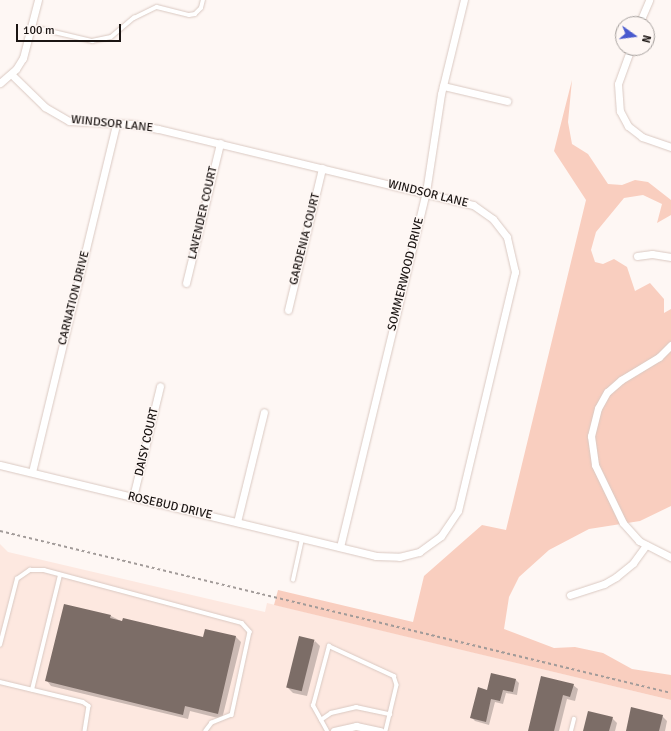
<!DOCTYPE html>
<style>
body{margin:0}
#map{position:relative;width:671px;height:731px;overflow:hidden;background:#fef7f4;font-family:Signika,sans-serif}
div>[style]{position:absolute}
.built>*{inset:0;background:#fde8e0}
.green>*{inset:0;background:#f9cebf}
.shadow>*{inset:0;background:#0003}
.building>*{inset:0;background:#7c6d67;transform-origin:0 0}
.path>*{height:1.5px;margin-top:-0.75px;transform-origin:0;background:repeating-linear-gradient(90deg,#a29b99 0 3px,transparent 0 6px)}
.roads{filter:drop-shadow(0 0 1px #dac9c2) drop-shadow(0 0 1px #dac9c2)}
.lane>*{height:3.5px;margin:-1.75px;padding:0 1.75px;transform-origin:1.75px;border-radius:1.75px;background:#fff}
.street>*{height:7px;margin:-3.5px;padding:0 3.5px;transform-origin:3.5px;border-radius:3.5px;background:#fff}
span{translate:-50% -50%;white-space:nowrap;text-align:center;line-height:1.15;-webkit-text-stroke:3px #fef7f4;paint-order:stroke}
.street-label{font-size:12px;color:#1b1513}
.north{position:absolute;left:615px;top:16px;width:40px;height:40px;box-sizing:border-box;background:#fef7f4;border:1px solid #a39d9a;border-radius:50%;rotate:104deg;font-size:11px;font-weight:700;line-height:16px;text-align:center;color:#1b1513}
.north::after{content:'';display:block;margin:auto;width:14px;height:18px;background:#495ace;clip-path:polygon(50% 0,100% 100%,50% 72%,0 100%)}
.scale{position:absolute;left:16px;top:24px;width:105px;height:18px;box-sizing:border-box;border:2px solid #1b1513;border-top:0;padding-left:5px;font-size:12px;line-height:14px;white-space:nowrap;color:#1b1513;-webkit-text-stroke:3px #fef7f4;paint-order:stroke}
</style>
<div id="map">
<div class="built">
<div style="clip-path:polygon(0 544px,8px 552px,265px 612px,267px 603px,671px 700px,671px 731px,0 731px)"></div>
</div>
<div class="green">
<div style="clip-path:polygon(572px 80px,568px 122px,572px 144px,588px 154px,608px 184px,622px 185px,635px 180px,648px 182px,671px 200px,671px 215px,657px 223px,662px 204px,643px 195px,624px 198px,596px 232px,591px 250px,595px 262px,603px 264px,614px 259px,627px 267px,635px 291px,650px 283px,664px 299px,664px 313px,671px 309px,671px 506px,640px 521px,589px 529px,549px 550px,519px 577px,509px 597px,504px 629px,554px 648px,575px 647px,603px 653px,632px 669px,671px 675px,671px 700px,274px 605px,278px 590px,413px 622px,424px 576px,482px 525px,506px 530px,586px 200px,554px 151px)"></div>
</div>
<div class="shadow">
<div style="clip-path:polygon(111px 616px,123px 622px,204px 638px,206px 630px,236px 637px,241px 642px,222px 719px,190px 711px,188px 719px,51px 686px,47px 681px)"></div>
<div style="clip-path:polygon(315px 641px,320px 646px,307px 696px,293px 693px,288px 688px)"></div>
<div style="clip-path:polygon(492px 674px,516px 680px,519px 683px,517px 695px,506px 693px,503px 704px,495px 702px,489px 725px,475px 721px,471px 717px,488px 691px)"></div>
<div style="clip-path:polygon(542px 677px,573px 685px,578px 689px,575px 701px,567px 699px,559px 731px,529px 731px)"></div>
<div style="clip-path:polygon(662px 716px,667px 721px,665px 731px,627px 731px)"></div>
<div style="clip-path:polygon(612px 718px,617px 723px,615px 731px,584px 731px)"></div>
</div>
<div class="building">
<div style="clip-path:polygon(64px 604px,111px 615px,110px 618px,122px 621px,123px 618px,203px 637px,205px 629px,236px 636px,218px 714px,185px 706px,183px 715px,45px 681px)"></div>
<div style="left:299px;top:636px;width:16px;height:53px;rotate:14deg"></div>
<div style="clip-path:polygon(491px 673px,516px 679px,513px 692px,503px 690px,500px 701px,491px 699px,486px 722px,470px 718px,478px 687px,487px 690px)"></div>
<div style="clip-path:polygon(541px 676px,574px 684px,570px 697px,563px 695px,554px 731px,528px 731px)"></div>
<div style="clip-path:polygon(631px 707px,663px 715px,659px 731px,626px 731px)"></div>
<div style="clip-path:polygon(588px 711px,613px 717px,609px 731px,583px 731px)"></div>
</div>
<div class="path">
<div style="left:0;top:531px;width:690px;rotate:13.57deg"></div>
</div>
<div class="roads">
<div class="lane">
<div style="left:33px;top:27px;width:61px;rotate:13.3deg"></div>
<div style="left:92px;top:41px;width:19px;rotate:-12deg"></div>
<div style="left:111px;top:37px;width:30px;rotate:-40deg"></div>
<div style="left:134px;top:18px;width:25px;rotate:-26deg"></div>
<div style="left:157px;top:7px;width:33px;rotate:14deg"></div>
<div style="left:189px;top:15px;width:6px;rotate:-9deg"></div>
<div style="left:195px;top:14px;width:8px;rotate:-45deg"></div>
<div style="left:201px;top:8px;width:8px;rotate:-76deg"></div>
<div style="left:293px;top:580px;width:42px;rotate:-77.6deg"></div>
<div style="left:0;top:645px;width:68px;rotate:-75.6deg"></div>
<div style="left:17px;top:579px;width:16px;rotate:-35deg"></div>
<div style="left:30px;top:570px;width:14px"></div>
<div style="left:44px;top:570px;width:205px;rotate:15deg"></div>
<div style="left:242px;top:623px;width:12px;rotate:48deg"></div>
<div style="left:250px;top:632px;width:85px;rotate:102.2deg"></div>
<div style="left:232px;top:715px;width:22px;rotate:158deg"></div>
<div style="left:212px;top:723px;width:10px;rotate:127deg"></div>
<div style="left:0;top:682px;width:85px;rotate:13.5deg"></div>
<div style="left:83px;top:702px;width:7px;rotate:34deg"></div>
<div style="left:89px;top:706px;width:25px;rotate:99deg"></div>
<div style="left:32px;top:690px;width:118px;rotate:-76.3deg"></div>
<div style="left:321px;top:720px;width:12px;rotate:-35deg"></div>
<div style="left:331px;top:713px;width:26px;rotate:-13deg"></div>
<div style="left:356px;top:707px;width:35px;rotate:12deg"></div>
<div style="left:327px;top:731px;width:29px;rotate:-119deg"></div>
<div style="left:313px;top:706px;width:62px;rotate:-75.1deg"></div>
<div style="left:329px;top:646px;width:72px;rotate:24.8deg"></div>
<div style="left:394px;top:676px;width:9px;rotate:72deg"></div>
<div style="left:397px;top:685px;width:47px;rotate:103.4deg"></div>
<div style="left:571px;top:731px;width:12px;rotate:-76deg"></div>
</div>
<div class="street">
<div style="left:639px;top:24px;width:26px;rotate:-67deg"></div>
<div style="left:631px;top:48px;width:38px;rotate:110deg"></div>
<div style="left:618px;top:84px;width:27px;rotate:86deg"></div>
<div style="left:620px;top:111px;width:17px;rotate:62deg"></div>
<div style="left:628px;top:126px;width:18px;rotate:38deg"></div>
<div style="left:642px;top:137px;width:31px;rotate:19deg"></div>
<div style="left:0;top:83px;width:21px;rotate:-41deg"></div>
<div style="left:16px;top:69px;width:13px;rotate:-58deg"></div>
<div style="left:23px;top:58px;width:60px;rotate:-75.5deg"></div>
<div style="left:443px;top:86px;width:66px;rotate:13.2deg"></div>
<div style="left:637px;top:256px;width:15px;rotate:-8deg"></div>
<div style="left:652px;top:254px;width:19px;rotate:9deg"></div>
<div style="left:186px;top:283px;width:144px;rotate:-76.3deg"></div>
<div style="left:288px;top:310px;width:146px;rotate:-76.5deg"></div>
<div style="left:671px;top:345px;width:17px;rotate:135deg"></div>
<div style="left:659px;top:357px;width:44px;rotate:148.8deg"></div>
<div style="left:621px;top:380px;width:18px;rotate:139deg"></div>
<div style="left:607px;top:392px;width:18px;rotate:119deg"></div>
<div style="left:598px;top:408px;width:29px;rotate:104deg"></div>
<div style="left:591px;top:436px;width:29px;rotate:82deg"></div>
<div style="left:595px;top:465px;width:64px;rotate:64.2deg"></div>
<div style="left:623px;top:523px;width:24px;rotate:48deg"></div>
<div style="left:639px;top:541px;width:36px;rotate:27deg"></div>
<div style="left:0;top:465px;width:387px;rotate:13.6deg"></div>
<div style="left:376px;top:556px;width:23px;rotate:2deg"></div>
<div style="left:399px;top:557px;width:21px;rotate:-14deg"></div>
<div style="left:419px;top:552px;width:27px;rotate:-36deg"></div>
<div style="left:441px;top:536px;width:30px;rotate:-56deg"></div>
<div style="left:458px;top:511px;width:246px;rotate:-76.6deg"></div>
<div style="left:515px;top:272px;width:36px;rotate:-103deg"></div>
<div style="left:507px;top:237px;width:23px;rotate:-128deg"></div>
<div style="left:493px;top:219px;width:24px;rotate:-145deg"></div>
<div style="left:473px;top:205px;width:324px;rotate:-166.4deg"></div>
<div style="left:158px;top:129px;width:26px;rotate:-169deg"></div>
<div style="left:132px;top:124px;width:63px;rotate:-177.3deg"></div>
<div style="left:69px;top:121px;width:28px;rotate:-150deg"></div>
<div style="left:45px;top:107px;width:47px;rotate:-135.9deg"></div>
<div style="left:32px;top:472px;width:358px;rotate:-76.4deg"></div>
<div style="left:133px;top:497px;width:114px;rotate:-76.3deg"></div>
<div style="left:237px;top:522px;width:113px;rotate:-76.2deg"></div>
<div style="left:340px;top:547px;width:365px;rotate:-76.4deg"></div>
<div style="left:426px;top:192px;width:99px;rotate:-81.3deg"></div>
<div style="left:441px;top:94px;width:97px;rotate:-76.3deg"></div>
<div style="left:570px;top:595px;width:36px;rotate:-18deg"></div>
<div style="left:604px;top:584px;width:14px;rotate:-30deg"></div>
<div style="left:616px;top:577px;width:22px;rotate:-39deg"></div>
<div style="left:633px;top:563px;width:22px;rotate:-54deg"></div>
<div style="left:334px;top:731px;width:23px;rotate:-13deg"></div>
<div style="left:356px;top:726px;width:25px;rotate:12deg"></div>
</div>
</div>
<div class="street-label">
<span style="left:112px;top:124px;rotate:6deg">WINDSOR LANE</span>
<span style="left:428px;top:194px;rotate:14deg">WINDSOR LANE</span>
<span style="left:203px;top:213px;rotate:-77deg">LAVENDER COURT</span>
<span style="left:305px;top:239px;rotate:-76deg">GARDENIA COURT</span>
<span style="left:406px;top:274px;rotate:-76deg">SOMMERWOOD DRIVE</span>
<span style="left:74px;top:298px;rotate:-76deg">CARNATION DRIVE</span>
<span style="left:147px;top:442px;rotate:-77deg">DAISY COURT</span>
<span style="left:170px;top:506px;rotate:13deg">ROSEBUD DRIVE</span>
</div>
<div class="north">N</div>
<div class="scale">100 m</div>
</div>
